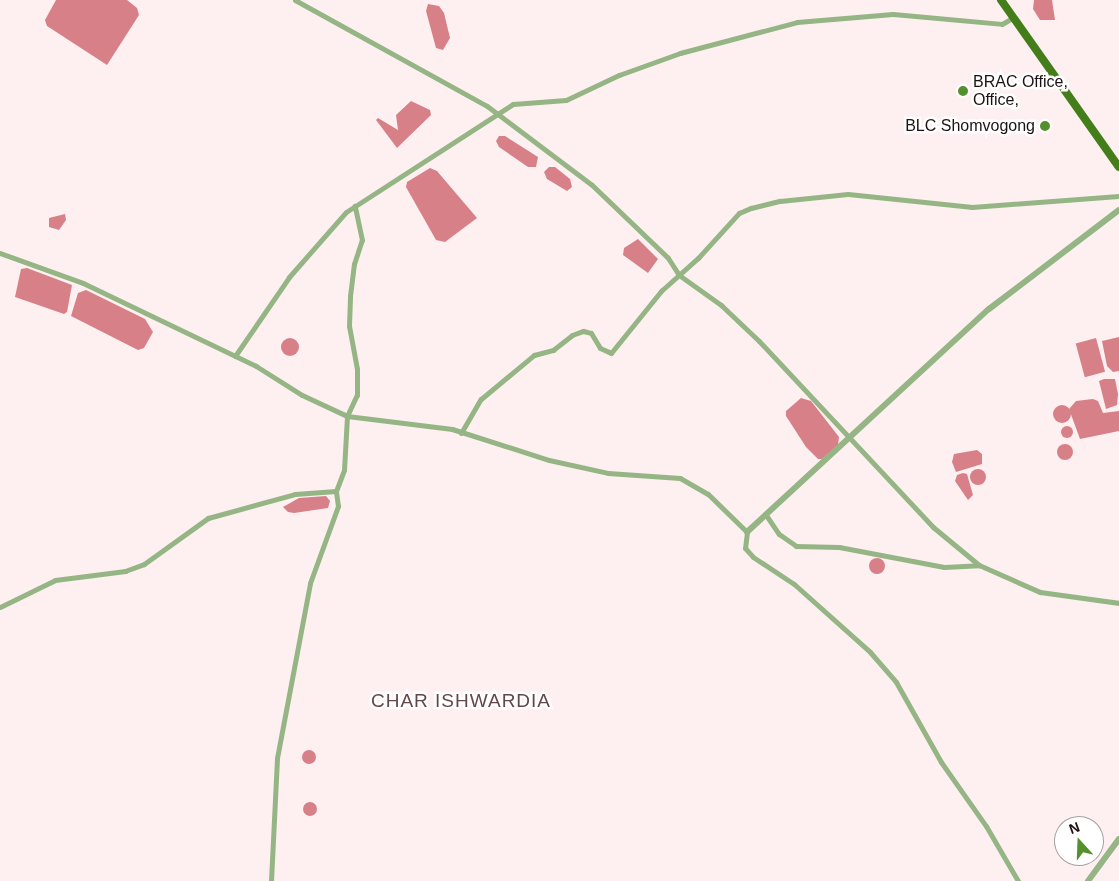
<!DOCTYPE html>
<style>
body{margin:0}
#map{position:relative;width:1119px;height:881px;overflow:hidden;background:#fef0f1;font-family:Helvetica,sans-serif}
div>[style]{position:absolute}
.water>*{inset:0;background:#d78087;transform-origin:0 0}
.round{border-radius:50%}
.minor>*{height:5px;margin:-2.5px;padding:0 2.5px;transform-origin:2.5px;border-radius:2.5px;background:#95b585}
.tertiary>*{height:6px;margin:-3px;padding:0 3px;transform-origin:3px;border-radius:3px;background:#95b585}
.primary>*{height:8px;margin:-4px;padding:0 4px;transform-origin:4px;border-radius:4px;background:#447e1a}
.dots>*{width:14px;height:14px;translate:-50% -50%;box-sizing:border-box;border:2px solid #fff;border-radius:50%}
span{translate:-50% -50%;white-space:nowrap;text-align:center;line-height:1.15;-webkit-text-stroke:5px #fff;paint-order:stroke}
.poi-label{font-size:16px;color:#1d1212}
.left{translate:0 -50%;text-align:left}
.right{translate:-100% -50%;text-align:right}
.quarter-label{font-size:19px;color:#634749;letter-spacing:1px}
.north{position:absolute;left:1054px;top:816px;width:50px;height:50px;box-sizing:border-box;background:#fff;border:1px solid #a5a0a0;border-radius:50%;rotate:340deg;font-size:14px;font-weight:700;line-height:20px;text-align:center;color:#1d1212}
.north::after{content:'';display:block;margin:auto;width:18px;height:22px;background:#55902f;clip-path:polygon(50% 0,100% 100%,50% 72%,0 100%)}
</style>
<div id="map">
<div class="water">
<div style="clip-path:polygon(56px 0,127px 0,137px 8px,139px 15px,107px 65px,47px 26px,45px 20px)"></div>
<div style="clip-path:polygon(1034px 0,1052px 0,1055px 20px,1040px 20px,1033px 9px)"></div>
<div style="clip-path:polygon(428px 4px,439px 6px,444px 13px,450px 38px,443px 50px,436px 48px,426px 11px)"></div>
<div style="clip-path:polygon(411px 101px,430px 110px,431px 115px,397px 148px,376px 120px,378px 118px,398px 130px,396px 115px)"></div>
<div style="clip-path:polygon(499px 136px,505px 136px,538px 157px,536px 167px,528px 167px,499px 147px,496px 141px)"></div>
<div style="clip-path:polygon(549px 167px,555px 167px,570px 179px,572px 187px,567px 191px,547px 179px,544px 172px)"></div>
<div style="clip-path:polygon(430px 168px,437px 171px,477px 218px,445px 242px,436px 240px,406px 187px,407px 182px)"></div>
<div style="clip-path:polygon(65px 214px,66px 220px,59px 230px,49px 227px,49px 218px)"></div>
<div style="clip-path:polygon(638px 239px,658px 259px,648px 273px,623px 255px,624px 248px)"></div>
<div style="clip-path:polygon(27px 268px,72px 285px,67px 312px,64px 314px,15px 297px,21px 269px)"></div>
<div style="clip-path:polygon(86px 290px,145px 319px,153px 332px,144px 348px,138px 350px,71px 316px,78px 293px)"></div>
<div style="clip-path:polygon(1119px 337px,1119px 371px,1113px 372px,1107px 366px,1102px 341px)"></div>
<div style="left:1096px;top:338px;width:35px;height:21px;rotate:75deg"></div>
<div class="round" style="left:281px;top:338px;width:18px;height:18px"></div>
<div style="clip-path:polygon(1104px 379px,1115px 379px,1118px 394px,1117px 405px,1106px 409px,1099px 381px)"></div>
<div style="clip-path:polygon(801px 398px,811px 401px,839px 437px,838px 445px,822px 459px,818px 459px,806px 447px,786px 416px,786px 411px)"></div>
<div style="clip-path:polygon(1093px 399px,1098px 401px,1103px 413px,1119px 411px,1119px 431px,1080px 439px,1069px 409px,1076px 401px)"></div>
<div class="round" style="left:1053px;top:405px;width:18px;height:18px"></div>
<div class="round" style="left:1061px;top:426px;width:12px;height:12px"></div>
<div class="round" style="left:1057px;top:444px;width:16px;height:16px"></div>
<div style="clip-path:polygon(977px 450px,982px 454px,982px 464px,956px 472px,952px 462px,954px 454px)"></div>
<div class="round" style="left:970px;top:469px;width:16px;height:16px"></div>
<div style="clip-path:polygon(963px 473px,967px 474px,973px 495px,968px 500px,955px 481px,957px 475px)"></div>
<div style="clip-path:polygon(326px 496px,330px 501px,328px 508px,294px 513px,288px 512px,283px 507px,299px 498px)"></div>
<div class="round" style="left:869px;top:558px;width:16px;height:16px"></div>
<div class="round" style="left:302px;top:750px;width:14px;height:14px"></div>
<div class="round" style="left:303px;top:802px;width:14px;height:14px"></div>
</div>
<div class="minor">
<div style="left:295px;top:0;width:219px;rotate:28.9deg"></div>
<div style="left:487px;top:106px;width:131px;rotate:37deg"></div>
<div style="left:592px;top:185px;width:105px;rotate:43.8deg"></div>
<div style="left:668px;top:258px;width:20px;rotate:57deg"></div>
<div style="left:679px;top:275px;width:52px;rotate:35.5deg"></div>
<div style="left:721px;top:305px;width:52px;rotate:43.5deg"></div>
<div style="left:759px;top:341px;width:255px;rotate:46.9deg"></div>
<div style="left:933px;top:527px;width:60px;rotate:39.6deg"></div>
<div style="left:0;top:253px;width:88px;rotate:19.9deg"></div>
<div style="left:83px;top:283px;width:192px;rotate:25.6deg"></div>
<div style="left:256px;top:366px;width:54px;rotate:32.2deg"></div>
<div style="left:302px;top:395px;width:50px;rotate:25deg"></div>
<div style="left:347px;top:416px;width:106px;rotate:7.1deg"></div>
<div style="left:452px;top:429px;width:102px;rotate:17.7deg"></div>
<div style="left:549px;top:460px;width:60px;rotate:12.4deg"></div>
<div style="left:608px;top:473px;width:72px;rotate:4deg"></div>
<div style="left:680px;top:478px;width:32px;rotate:30deg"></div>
<div style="left:708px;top:494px;width:54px;rotate:44.3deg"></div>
<div style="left:747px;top:532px;width:16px;rotate:97deg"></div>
<div style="left:745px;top:548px;width:12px;rotate:48deg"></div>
<div style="left:753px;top:557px;width:49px;rotate:33.4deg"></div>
<div style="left:794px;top:584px;width:102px;rotate:41.8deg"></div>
<div style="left:870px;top:652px;width:40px;rotate:49deg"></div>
<div style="left:896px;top:682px;width:92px;rotate:60.6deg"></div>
<div style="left:941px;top:762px;width:78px;rotate:54.9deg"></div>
<div style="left:986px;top:826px;width:64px;rotate:59.8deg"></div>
<div style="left:235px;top:356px;width:96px;rotate:-55.6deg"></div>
<div style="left:289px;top:277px;width:86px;rotate:-48.8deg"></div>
<div style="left:346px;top:212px;width:199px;rotate:-32.9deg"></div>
<div style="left:513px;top:104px;width:53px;rotate:-4.3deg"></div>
<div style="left:566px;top:100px;width:59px;rotate:-25.3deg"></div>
<div style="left:619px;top:75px;width:65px;rotate:-19.8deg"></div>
<div style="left:680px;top:53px;width:121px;rotate:-14.8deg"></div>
<div style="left:797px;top:22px;width:96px;rotate:-4.8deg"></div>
<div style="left:893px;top:14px;width:109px;rotate:5.2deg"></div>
<div style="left:1002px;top:24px;width:12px;rotate:-31deg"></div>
<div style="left:461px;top:433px;width:39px;rotate:-60deg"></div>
<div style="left:481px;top:399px;width:69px;rotate:-39.7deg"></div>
<div style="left:534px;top:355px;width:20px;rotate:-15deg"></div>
<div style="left:553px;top:350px;width:24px;rotate:-38deg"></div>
<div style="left:572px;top:335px;width:12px;rotate:-20deg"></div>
<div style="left:583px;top:331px;width:8px;rotate:14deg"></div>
<div style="left:591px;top:333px;width:17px;rotate:59deg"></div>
<div style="left:600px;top:348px;width:12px;rotate:24deg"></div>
<div style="left:611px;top:353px;width:80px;rotate:-51.1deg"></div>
<div style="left:661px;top:291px;width:50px;rotate:-41.7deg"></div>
<div style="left:698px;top:258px;width:61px;rotate:-47.7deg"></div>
<div style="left:739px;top:213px;width:13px;rotate:-23deg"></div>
<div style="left:751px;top:208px;width:30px;rotate:-14deg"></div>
<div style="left:780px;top:201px;width:68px;rotate:-5.9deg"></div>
<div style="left:848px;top:194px;width:125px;rotate:6deg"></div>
<div style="left:972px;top:207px;width:147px;rotate:-4.3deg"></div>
<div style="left:766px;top:515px;width:23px;rotate:56deg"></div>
<div style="left:779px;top:534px;width:21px;rotate:35deg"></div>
<div style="left:796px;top:546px;width:43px;rotate:1.3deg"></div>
<div style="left:839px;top:547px;width:107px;rotate:10.8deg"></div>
<div style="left:944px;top:567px;width:35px;rotate:-3deg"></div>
<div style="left:979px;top:565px;width:67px;rotate:23.9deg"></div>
<div style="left:1040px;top:592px;width:80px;rotate:7.9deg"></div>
<div style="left:0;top:607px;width:61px;rotate:-26.1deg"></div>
<div style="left:55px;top:580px;width:71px;rotate:-7.3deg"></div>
<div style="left:125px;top:571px;width:20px;rotate:-20deg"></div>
<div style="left:144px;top:564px;width:79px;rotate:-35.7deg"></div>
<div style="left:208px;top:518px;width:90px;rotate:-15.4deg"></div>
<div style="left:295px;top:494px;width:41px;rotate:-4.2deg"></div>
<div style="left:271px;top:881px;width:123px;rotate:-87.2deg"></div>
<div style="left:277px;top:758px;width:178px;rotate:-79.3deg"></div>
<div style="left:310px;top:583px;width:82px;rotate:-70deg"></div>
<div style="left:338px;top:506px;width:15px;rotate:-98deg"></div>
<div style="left:336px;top:491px;width:22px;rotate:-69deg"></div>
<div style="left:344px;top:470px;width:54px;rotate:-86.8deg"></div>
<div style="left:347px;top:416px;width:23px;rotate:-65deg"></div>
<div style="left:357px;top:395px;width:26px;rotate:-90deg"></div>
<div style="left:357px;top:369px;width:44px;rotate:-100.5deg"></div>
<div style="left:349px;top:326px;width:30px;rotate:-88deg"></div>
<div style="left:350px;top:296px;width:32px;rotate:-83deg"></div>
<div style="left:354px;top:264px;width:25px;rotate:-72deg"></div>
<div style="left:362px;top:240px;width:35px;rotate:-102deg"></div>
</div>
<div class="tertiary">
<div style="left:747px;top:532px;width:329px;rotate:-42.7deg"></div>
<div style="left:989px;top:309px;width:163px;rotate:-37.3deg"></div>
<div style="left:1088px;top:881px;width:52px;rotate:-53.6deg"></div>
</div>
<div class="primary">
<div style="left:1001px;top:0;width:204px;rotate:54.8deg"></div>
</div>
<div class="dots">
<div style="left:963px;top:91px;background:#55902f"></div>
<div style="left:1045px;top:126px;background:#55902f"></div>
</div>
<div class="poi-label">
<span class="left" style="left:973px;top:91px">BRAC Office,<br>Office,</span>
<span class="right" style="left:1035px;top:126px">BLC Shomvogong</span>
</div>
<div class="quarter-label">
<span style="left:461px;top:701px">CHAR ISHWARDIA</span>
</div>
<div class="north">N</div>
</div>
